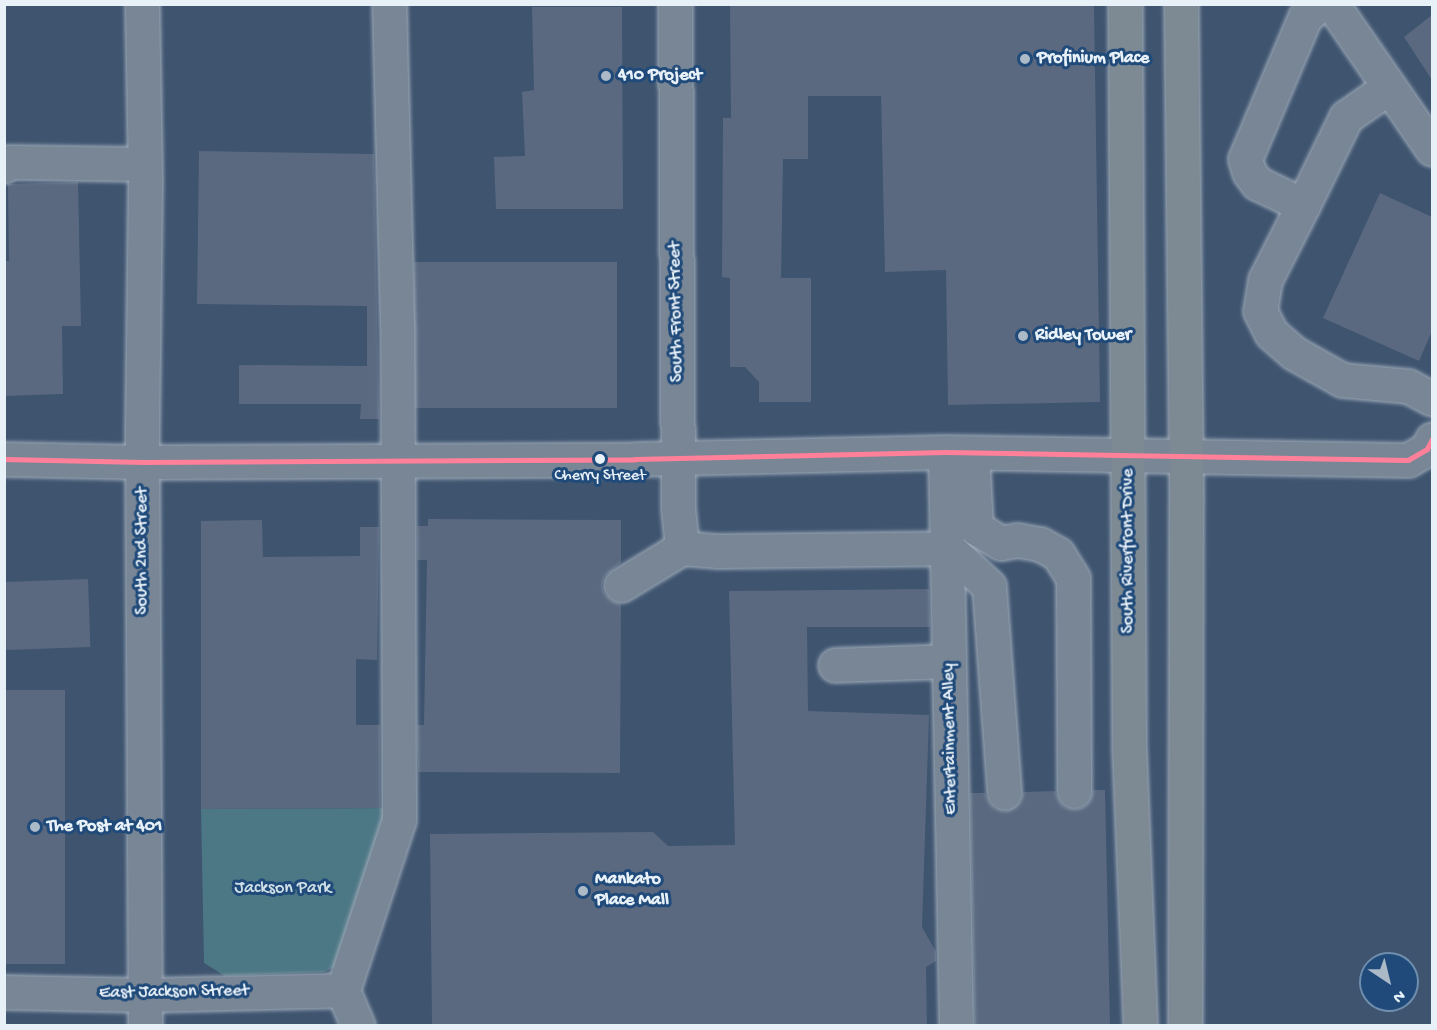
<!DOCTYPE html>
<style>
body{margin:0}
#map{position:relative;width:1437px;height:1030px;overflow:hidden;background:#3e546f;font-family:"Gochi Hand",sans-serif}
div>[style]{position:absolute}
.green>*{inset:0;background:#4c7785}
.building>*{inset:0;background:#5a6980;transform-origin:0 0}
.roads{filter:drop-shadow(0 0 2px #9eaab8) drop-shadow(0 0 2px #9eaab8)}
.minor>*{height:33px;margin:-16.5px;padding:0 16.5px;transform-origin:16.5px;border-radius:16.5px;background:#798695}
.major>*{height:33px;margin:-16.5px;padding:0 16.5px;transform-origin:16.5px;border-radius:16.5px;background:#7d8993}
.bus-1>*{height:4.5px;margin:-2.25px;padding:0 2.25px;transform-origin:2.25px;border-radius:2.25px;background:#ff8098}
.dots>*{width:16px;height:16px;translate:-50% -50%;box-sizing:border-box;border:3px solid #1f4a7a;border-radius:50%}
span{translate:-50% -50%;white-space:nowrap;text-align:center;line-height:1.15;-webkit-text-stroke:6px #1f4a7a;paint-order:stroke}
.bus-label{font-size:16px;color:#e8f1f8}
.poi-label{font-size:18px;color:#e8f1f8;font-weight:700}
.left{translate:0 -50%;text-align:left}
.street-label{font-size:18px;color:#e8f1f8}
.park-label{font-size:18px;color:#d1e0e7}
.frame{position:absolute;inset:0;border:6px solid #e8f1f8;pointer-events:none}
.north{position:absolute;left:1359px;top:952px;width:60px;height:60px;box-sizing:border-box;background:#1f4a7a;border:2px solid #6f8dac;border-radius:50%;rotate:145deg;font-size:16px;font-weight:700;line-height:24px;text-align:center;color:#e8f1f8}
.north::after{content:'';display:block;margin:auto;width:21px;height:27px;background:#acbac8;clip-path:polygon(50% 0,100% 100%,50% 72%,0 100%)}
</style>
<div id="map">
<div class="green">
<div style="clip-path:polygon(396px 808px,335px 967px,324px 972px,225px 976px,204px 963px,201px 809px)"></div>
</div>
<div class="building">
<div style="clip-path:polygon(730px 4px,1094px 4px,1100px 402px,948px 405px,946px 270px,885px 272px,881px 96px,808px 96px,808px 159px,783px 159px,781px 278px,811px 278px,811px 402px,759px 402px,759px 382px,745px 367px,730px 367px,730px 278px,722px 277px,723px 118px,731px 118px)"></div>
<div style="clip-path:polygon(532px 7px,622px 7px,623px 209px,496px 209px,494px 157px,525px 156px,522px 92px,534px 90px)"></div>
<div style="clip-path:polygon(1432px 15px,1432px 80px,1404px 37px)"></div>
<div style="clip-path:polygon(199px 151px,374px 154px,379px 419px,360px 419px,361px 404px,239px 404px,239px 365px,367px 366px,367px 306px,197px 304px)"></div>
<div style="clip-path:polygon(78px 182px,81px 326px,62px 326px,63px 394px,4px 396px,4px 261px,9px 261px,8px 184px)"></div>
<div style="clip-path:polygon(1380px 193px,1432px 217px,1432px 331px,1419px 361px,1323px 318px)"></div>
<div style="left:617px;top:262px;width:146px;height:203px;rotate:90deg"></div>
<div style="clip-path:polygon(428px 519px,621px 520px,621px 563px,605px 576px,602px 585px,605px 595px,612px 601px,621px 604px,620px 773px,418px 772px,417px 725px,424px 725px,427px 560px,417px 560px,417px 526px,428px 526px)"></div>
<div style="clip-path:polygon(262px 520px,263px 557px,360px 556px,360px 527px,379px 527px,377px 660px,356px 659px,356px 725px,380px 725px,380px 808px,201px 809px,201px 521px)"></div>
<div style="left:88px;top:579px;width:68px;height:84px;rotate:88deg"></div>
<div style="clip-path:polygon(929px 589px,930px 627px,807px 627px,808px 711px,929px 715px,922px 927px,936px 952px,936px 961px,926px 967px,927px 1026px,432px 1026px,430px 834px,653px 832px,668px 846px,735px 845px,729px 591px)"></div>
<div style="left:65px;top:690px;width:274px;height:61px;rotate:90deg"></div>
<div style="clip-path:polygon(1093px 790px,1105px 790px,1110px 1026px,975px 1026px,970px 793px,985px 793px,989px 803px,995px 809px,1005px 811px,1015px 807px,1021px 801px,1023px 792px,1055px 791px,1058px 800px,1064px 807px,1075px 810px,1084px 807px,1090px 801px)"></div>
</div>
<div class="roads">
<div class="minor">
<div style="left:142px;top:4px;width:180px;rotate:89deg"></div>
<div style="left:145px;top:184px;width:252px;rotate:90.7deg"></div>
<div style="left:142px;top:436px;width:590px;rotate:89.71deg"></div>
<div style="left:1320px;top:4px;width:20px;rotate:139deg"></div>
<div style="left:1305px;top:17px;width:154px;rotate:112.9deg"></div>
<div style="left:1245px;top:159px;width:14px;rotate:73deg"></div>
<div style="left:1249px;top:172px;width:14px;rotate:54deg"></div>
<div style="left:1257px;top:183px;width:51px;rotate:25.6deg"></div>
<div style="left:1303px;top:205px;width:98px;rotate:-64deg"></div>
<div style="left:1346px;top:117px;width:52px;rotate:-34.9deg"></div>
<div style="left:1332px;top:4px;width:176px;rotate:55.4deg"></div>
<div style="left:4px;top:166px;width:6px;rotate:-39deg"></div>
<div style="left:9px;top:162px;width:135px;rotate:0.8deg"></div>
<div style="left:1303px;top:205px;width:84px;rotate:116.9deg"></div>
<div style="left:1265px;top:280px;width:31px;rotate:99deg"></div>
<div style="left:1260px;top:311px;width:25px;rotate:63deg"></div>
<div style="left:1271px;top:333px;width:30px;rotate:41deg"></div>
<div style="left:1294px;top:353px;width:55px;rotate:29.4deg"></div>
<div style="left:1342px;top:380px;width:66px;rotate:5.2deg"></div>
<div style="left:1408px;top:386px;width:27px;rotate:28deg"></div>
<div style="left:945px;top:452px;width:574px;rotate:88.9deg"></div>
<div style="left:972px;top:453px;width:75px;rotate:86.9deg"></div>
<div style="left:976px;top:528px;width:29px;rotate:31deg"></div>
<div style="left:1001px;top:543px;width:16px;rotate:-11deg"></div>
<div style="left:1017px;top:540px;width:23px;rotate:10deg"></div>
<div style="left:1040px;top:544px;width:21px;rotate:29deg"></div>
<div style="left:1058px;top:554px;width:28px;rotate:58deg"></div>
<div style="left:1073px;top:578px;width:213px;rotate:89.7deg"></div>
<div style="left:4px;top:459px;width:139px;rotate:1.2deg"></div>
<div style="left:143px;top:462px;width:492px;rotate:-0.3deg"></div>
<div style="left:635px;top:459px;width:310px;rotate:-1.3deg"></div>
<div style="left:945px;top:452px;width:463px;rotate:1deg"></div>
<div style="left:1408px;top:460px;width:22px;rotate:-30deg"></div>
<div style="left:1427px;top:449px;width:11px;rotate:-63deg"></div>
<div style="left:682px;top:548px;width:36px;rotate:5deg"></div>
<div style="left:718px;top:551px;width:230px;rotate:-0.7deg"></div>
<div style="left:948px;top:548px;width:56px;rotate:42.8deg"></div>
<div style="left:989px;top:586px;width:207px;rotate:85.8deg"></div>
<div style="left:621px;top:585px;width:71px;rotate:-31.2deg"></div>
<div style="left:682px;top:548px;width:40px;rotate:-95.7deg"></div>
<div style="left:678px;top:508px;width:504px;rotate:-90.34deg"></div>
<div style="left:835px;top:665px;width:114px;rotate:-2deg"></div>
<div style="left:4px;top:992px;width:141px;rotate:1.2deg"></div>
<div style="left:145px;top:995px;width:198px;rotate:-1.4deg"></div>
<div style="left:358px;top:1026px;width:39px;rotate:-113deg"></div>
<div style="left:343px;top:990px;width:179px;rotate:-71.8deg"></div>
<div style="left:399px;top:820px;width:495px;rotate:-90.2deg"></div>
<div style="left:397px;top:325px;width:321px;rotate:-91.4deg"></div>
</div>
<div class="major">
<div style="left:1125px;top:4px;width:743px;rotate:89.69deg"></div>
<div style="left:1129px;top:747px;width:279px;rotate:87.7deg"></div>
<div style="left:1181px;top:4px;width:498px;rotate:89.4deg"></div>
<div style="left:1186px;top:502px;width:524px;rotate:90.11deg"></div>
</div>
</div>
<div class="bus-1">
<div style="left:4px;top:459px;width:139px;rotate:1.2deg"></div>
<div style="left:143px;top:462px;width:492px;rotate:-0.3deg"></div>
<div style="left:635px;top:459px;width:310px;rotate:-1.3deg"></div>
<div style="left:945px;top:452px;width:463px;rotate:1deg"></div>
<div style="left:1408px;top:460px;width:22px;rotate:-30deg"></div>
<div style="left:1427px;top:449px;width:11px;rotate:-63deg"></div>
</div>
<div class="dots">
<div style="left:1025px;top:59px;background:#acbac8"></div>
<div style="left:606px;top:76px;background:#acbac8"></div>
<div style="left:1023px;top:336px;background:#acbac8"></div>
<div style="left:600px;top:459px;background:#e8f1f8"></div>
<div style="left:35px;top:827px;background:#acbac8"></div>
<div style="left:583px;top:891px;background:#acbac8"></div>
</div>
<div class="bus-label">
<span style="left:600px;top:477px">Cherry Street</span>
</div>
<div class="poi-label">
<span class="left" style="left:1037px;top:59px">Profinium Place</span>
<span class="left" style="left:618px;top:76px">410 Project</span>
<span class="left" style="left:1035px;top:336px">Ridley Tower</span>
<span class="left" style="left:47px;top:827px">The Post at 401</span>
<span class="left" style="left:595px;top:891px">Mankato<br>Place Mall</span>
</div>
<div class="street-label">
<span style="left:677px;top:312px;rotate:-91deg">South Front Street</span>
<span style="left:143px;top:551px;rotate:-90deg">South 2nd Street</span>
<span style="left:1129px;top:551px;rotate:-90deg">South Riverfront Drive</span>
<span style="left:951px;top:739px;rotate:-91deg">Entertainment Alley</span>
<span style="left:174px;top:993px;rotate:-1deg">East Jackson Street</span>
</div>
<div class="park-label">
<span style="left:283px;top:889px">Jackson Park</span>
</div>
<div class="frame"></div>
<div class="north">N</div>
</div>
